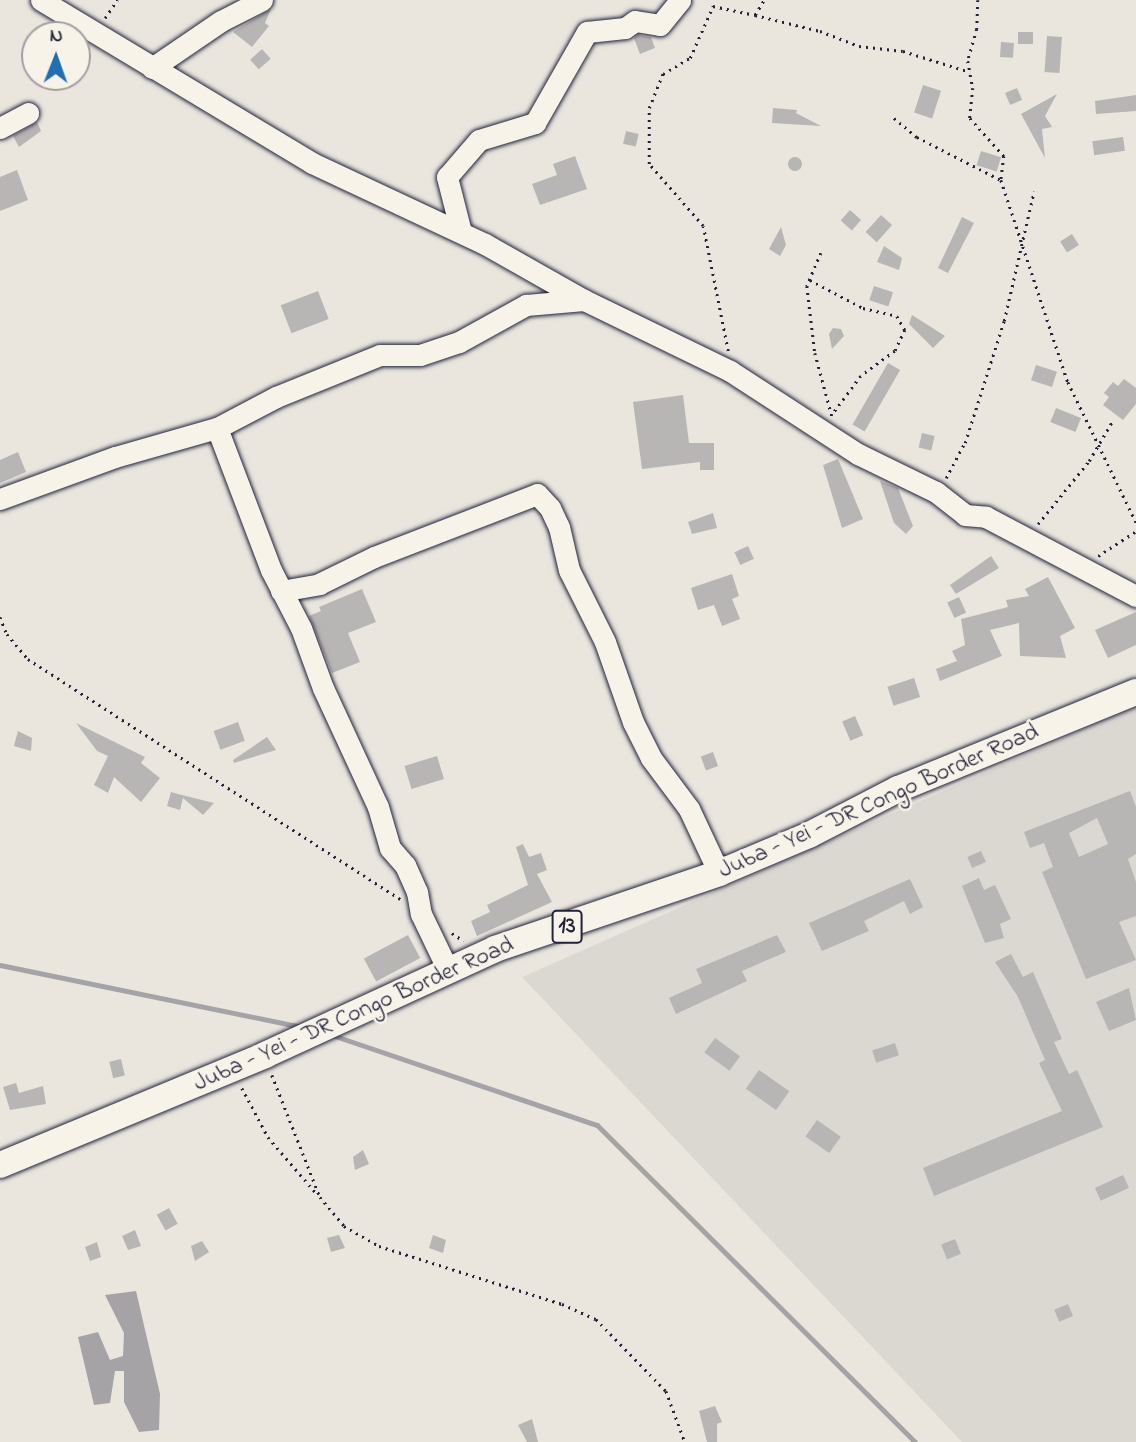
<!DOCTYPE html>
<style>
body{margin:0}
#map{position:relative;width:1136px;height:1442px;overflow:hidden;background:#eae6de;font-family:"Indie Flower",sans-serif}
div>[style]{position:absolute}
.built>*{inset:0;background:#dbd8d2}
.water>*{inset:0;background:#a6a3a6}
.stream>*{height:5px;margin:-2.5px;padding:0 2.5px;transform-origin:2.5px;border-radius:2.5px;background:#a6a3a6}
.building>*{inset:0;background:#b8b6b5;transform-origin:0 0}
.round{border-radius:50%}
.path>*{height:2.5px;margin-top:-1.25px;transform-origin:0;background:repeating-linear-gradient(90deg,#22223b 0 2px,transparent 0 7px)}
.roads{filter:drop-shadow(0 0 2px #22223b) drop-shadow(0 0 2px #22223b)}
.minor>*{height:21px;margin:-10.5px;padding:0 10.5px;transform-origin:10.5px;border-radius:10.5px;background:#f7f3e8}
.major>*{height:26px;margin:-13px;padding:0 13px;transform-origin:13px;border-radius:13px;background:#f7f3e8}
span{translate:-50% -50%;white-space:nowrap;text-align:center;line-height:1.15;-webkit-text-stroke:5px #f7f3e8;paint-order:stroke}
.shield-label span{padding:2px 5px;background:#f7f3e8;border:2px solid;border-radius:5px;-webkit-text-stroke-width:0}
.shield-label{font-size:23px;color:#22223b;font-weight:700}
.street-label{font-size:24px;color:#22223b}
.north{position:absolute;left:21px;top:21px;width:70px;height:70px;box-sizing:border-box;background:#f7f3e8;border:2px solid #a29fa3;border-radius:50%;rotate:1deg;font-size:19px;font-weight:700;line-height:28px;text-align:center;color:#22223b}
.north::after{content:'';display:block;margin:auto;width:24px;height:32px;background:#1f6fb2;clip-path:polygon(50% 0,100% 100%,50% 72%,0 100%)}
</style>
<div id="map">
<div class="built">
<div style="clip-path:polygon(1136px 706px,1136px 1442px,962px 1442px,522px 977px)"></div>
</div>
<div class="water">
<div style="clip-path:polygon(136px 1291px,160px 1394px,159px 1430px,139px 1432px,124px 1402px,124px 1371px,115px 1371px,110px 1403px,94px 1405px,78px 1337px,98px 1332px,110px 1360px,123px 1356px,124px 1333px,105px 1295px)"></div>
</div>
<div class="stream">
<div style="left:0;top:965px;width:308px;rotate:11.6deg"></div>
<div style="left:332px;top:1035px;width:280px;rotate:18.8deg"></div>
<div style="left:597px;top:1125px;width:449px;rotate:44.9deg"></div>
</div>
<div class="building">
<div style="clip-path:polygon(271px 9px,265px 23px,269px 26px,252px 47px,233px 32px)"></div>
<div style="left:1018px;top:32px;width:15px;height:12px"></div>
<div style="clip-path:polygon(638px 35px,651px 37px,655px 48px,640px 54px,634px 38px)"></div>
<div style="left:1047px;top:36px;width:15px;height:36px;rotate:4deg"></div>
<div style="left:1001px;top:42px;width:13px;height:15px;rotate:4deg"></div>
<div style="left:262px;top:49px;width:13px;height:16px;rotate:48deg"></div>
<div style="left:923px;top:85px;width:19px;height:29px;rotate:18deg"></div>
<div style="left:1017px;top:88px;width:13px;height:13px;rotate:67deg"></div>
<div style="clip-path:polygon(1057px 94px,1045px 116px,1052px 127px,1042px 129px,1045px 158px,1021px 114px)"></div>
<div style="clip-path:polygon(1136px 95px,1136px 111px,1096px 114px,1095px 101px)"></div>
<div style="clip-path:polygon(773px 108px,797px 110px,796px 113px,821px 126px,772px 123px)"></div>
<div style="clip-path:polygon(37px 122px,41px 131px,19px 147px,13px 136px)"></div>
<div style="left:626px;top:131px;width:13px;height:13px;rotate:13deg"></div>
<div style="left:1123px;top:137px;width:14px;height:31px;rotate:82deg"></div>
<div style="left:981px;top:151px;width:21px;height:15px;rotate:17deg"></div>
<div style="clip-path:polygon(575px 156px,587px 189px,540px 205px,532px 184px,557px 175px,553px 164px)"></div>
<div class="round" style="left:788px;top:157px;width:14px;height:14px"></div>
<div style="clip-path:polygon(17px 170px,28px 200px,0 211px,0 177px)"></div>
<div style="left:850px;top:210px;width:15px;height:14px;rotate:42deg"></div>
<div style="left:881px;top:215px;width:15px;height:23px;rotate:42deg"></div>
<div style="clip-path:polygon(962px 217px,974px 223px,948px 273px,938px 268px)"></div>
<div style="clip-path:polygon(781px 227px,786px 245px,780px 256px,769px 249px)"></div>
<div style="left:1072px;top:234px;width:13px;height:14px;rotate:58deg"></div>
<div style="clip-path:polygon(884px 246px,902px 258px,899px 270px,877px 262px)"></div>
<div style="left:874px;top:286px;width:20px;height:15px;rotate:18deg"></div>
<div style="left:318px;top:291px;width:30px;height:40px;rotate:69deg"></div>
<div style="clip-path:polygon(912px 315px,945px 336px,933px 348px,909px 324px)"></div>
<div style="clip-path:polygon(833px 328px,841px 329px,844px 336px,832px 349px,829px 334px)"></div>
<div style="left:888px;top:363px;width:14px;height:71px;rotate:30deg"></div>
<div style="left:1036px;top:365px;width:22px;height:16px;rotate:18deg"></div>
<div style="clip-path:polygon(1124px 379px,1136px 388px,1136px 404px,1123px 420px,1103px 405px,1109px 397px,1104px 393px,1113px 382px,1118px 386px)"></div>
<div style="clip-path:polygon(683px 395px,689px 443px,714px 443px,714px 470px,700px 470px,700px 462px,642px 469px,633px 402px)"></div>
<div style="left:1056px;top:408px;width:27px;height:15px;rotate:22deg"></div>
<div style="left:922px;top:433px;width:13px;height:15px;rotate:13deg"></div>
<div style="clip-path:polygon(18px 452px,26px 472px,0 483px,0 460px)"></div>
<div style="clip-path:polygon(838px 459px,863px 519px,842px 528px,823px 465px)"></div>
<div style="clip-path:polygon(880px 481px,898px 488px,913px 526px,906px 534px,894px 523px)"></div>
<div style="clip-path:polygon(713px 513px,717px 528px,692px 534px,688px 522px)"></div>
<div style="left:748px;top:546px;width:14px;height:15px;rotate:65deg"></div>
<div style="clip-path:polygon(991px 556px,999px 568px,956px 594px,950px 585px)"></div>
<div style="clip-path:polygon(732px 574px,739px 596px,732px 599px,740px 619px,722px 626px,714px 605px,698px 610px,691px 588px)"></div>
<div style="clip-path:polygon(1048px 577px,1075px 628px,1060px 636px,1066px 658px,1020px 656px,1019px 623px,990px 630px,1002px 656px,940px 681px,936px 669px,957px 661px,952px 651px,965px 645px,961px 619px,1008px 607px,1006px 600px,1029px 596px,1025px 589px)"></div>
<div style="clip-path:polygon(362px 589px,376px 622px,348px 633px,360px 662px,332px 673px,309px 616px,321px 611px,319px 607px)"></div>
<div style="left:959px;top:597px;width:17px;height:13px;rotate:65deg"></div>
<div style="clip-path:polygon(1136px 612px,1136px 645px,1108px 658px,1095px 630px)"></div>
<div style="left:914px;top:678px;width:20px;height:28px;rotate:72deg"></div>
<div style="left:855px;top:716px;width:21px;height:14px;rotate:67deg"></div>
<div style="left:238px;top:722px;width:20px;height:26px;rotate:70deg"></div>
<div style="clip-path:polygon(76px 723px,145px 757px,141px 763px,160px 778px,141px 802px,114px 777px,108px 793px,94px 785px,108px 756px,97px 751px)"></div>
<div style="clip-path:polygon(18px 731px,32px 738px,31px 751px,14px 746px)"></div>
<div style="clip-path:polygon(267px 737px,276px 750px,234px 763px,233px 760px)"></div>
<div style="left:713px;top:752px;width:15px;height:13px;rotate:70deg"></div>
<div style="left:437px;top:756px;width:24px;height:34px;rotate:73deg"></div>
<div style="clip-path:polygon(evenodd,1130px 791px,1136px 807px,1136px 854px,1128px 859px,1136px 882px,1136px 916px,1119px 922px,1136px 960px,1086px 979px,1042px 872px,1053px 867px,1044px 843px,1030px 848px,1024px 832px,1130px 791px,1097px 818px,1108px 844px,1079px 857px,1069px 833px,1097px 818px)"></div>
<div style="clip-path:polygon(171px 792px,178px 794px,214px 803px,203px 815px,183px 798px,180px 810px,167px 806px)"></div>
<div style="clip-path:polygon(523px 844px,529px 857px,541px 853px,547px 870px,537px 874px,552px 902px,477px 936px,471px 921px,490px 912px,487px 905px,528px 885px,516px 847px)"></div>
<div style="left:981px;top:851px;width:12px;height:15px;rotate:66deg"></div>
<div style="clip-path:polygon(979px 878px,984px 890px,995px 885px,1011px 919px,1000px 924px,1004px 938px,985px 943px,962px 886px)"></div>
<div style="clip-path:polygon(910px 879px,923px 907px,910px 914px,904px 901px,864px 921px,869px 931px,822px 951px,809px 923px)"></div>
<div style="left:408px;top:935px;width:26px;height:50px;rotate:62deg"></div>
<div style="clip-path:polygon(777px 935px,786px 952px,742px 971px,747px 981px,676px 1014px,669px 998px,702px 983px,696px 969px)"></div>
<div style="clip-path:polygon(1011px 954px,1023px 977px,1033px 972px,1062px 1039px,1054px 1042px,1069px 1074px,1077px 1070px,1103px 1127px,934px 1196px,923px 1168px,1062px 1111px,1039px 1063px,1045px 1060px,1018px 997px,995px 962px)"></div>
<div style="clip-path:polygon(1129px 988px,1136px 1020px,1109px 1031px,1096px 1002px)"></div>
<div style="left:715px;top:1038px;width:31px;height:18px;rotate:36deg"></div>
<div style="left:895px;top:1043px;width:13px;height:24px;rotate:72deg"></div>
<div style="left:121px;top:1059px;width:17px;height:12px;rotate:77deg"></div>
<div style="left:759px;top:1070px;width:37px;height:23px;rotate:35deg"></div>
<div style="clip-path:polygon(16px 1083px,19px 1093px,43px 1086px,46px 1104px,10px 1110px,3px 1087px)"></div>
<div style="left:817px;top:1120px;width:29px;height:20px;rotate:35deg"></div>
<div style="clip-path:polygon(363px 1150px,369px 1164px,355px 1170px,353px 1157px)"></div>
<div style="left:1123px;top:1175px;width:14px;height:31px;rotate:65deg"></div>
<div style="left:169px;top:1208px;width:18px;height:14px;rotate:61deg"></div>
<div style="clip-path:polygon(135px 1230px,141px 1246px,128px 1250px,122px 1236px)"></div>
<div style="clip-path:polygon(339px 1235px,345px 1248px,331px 1252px,327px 1238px)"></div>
<div style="clip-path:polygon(433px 1235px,446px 1240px,443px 1253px,429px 1248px)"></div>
<div style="left:955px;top:1239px;width:16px;height:15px;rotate:68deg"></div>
<div style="clip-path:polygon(202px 1241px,209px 1252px,195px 1261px,191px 1246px)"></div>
<div style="clip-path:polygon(97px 1242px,101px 1257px,90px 1261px,85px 1247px)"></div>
<div style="left:1068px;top:1304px;width:13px;height:15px;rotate:67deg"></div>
<div style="clip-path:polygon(715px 1406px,722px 1422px,717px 1424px,717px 1442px,707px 1442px,699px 1411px)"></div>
<div style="clip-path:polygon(532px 1419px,538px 1442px,527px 1442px,518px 1425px)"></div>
</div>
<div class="path">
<div style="left:978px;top:0;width:29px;rotate:92deg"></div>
<div style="left:977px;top:29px;width:33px;rotate:106deg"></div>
<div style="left:968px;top:61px;width:27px;rotate:80deg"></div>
<div style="left:973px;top:88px;width:30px;rotate:96deg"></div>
<div style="left:970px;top:118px;width:51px;rotate:48.2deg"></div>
<div style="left:1004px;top:156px;width:24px;rotate:97deg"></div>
<div style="left:755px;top:15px;width:67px;rotate:13.8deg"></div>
<div style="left:820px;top:31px;width:42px;rotate:21deg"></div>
<div style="left:859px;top:46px;width:44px;rotate:6.5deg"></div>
<div style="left:903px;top:51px;width:70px;rotate:17.4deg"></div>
<div style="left:105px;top:18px;width:22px;rotate:-56deg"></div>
<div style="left:894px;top:118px;width:30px;rotate:40deg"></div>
<div style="left:917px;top:137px;width:94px;rotate:27.1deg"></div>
<div style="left:1001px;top:180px;width:213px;rotate:71.7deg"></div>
<div style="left:1068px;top:382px;width:156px;rotate:64.1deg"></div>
<div style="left:821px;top:253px;width:36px;rotate:113deg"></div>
<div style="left:807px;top:286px;width:67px;rotate:83.2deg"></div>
<div style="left:815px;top:353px;width:65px;rotate:74.9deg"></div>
<div style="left:810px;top:280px;width:60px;rotate:27.8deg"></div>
<div style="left:863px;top:308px;width:35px;rotate:13deg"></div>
<div style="left:897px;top:316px;width:16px;rotate:60deg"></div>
<div style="left:905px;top:330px;width:23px;rotate:115deg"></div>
<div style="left:895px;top:351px;width:42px;rotate:143.7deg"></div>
<div style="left:861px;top:376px;width:49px;rotate:126.6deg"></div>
<div style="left:728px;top:351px;width:127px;rotate:-101.3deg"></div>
<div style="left:703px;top:226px;width:82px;rotate:-131.1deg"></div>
<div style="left:649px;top:164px;width:56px;rotate:-90deg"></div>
<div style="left:649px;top:108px;width:37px;rotate:-68deg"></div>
<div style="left:663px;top:74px;width:31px;rotate:-31deg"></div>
<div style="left:690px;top:58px;width:57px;rotate:-66.1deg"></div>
<div style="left:713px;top:6px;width:43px;rotate:12.1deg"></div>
<div style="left:755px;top:15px;width:17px;rotate:-59deg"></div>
<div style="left:946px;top:478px;width:40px;rotate:-62deg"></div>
<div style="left:965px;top:443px;width:128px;rotate:-72.3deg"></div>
<div style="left:1004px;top:321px;width:133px;rotate:-77deg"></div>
<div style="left:1038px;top:524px;width:81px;rotate:-51deg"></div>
<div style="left:1089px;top:461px;width:45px;rotate:-59.5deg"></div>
<div style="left:1098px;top:556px;width:45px;rotate:-33.3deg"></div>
<div style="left:0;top:617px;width:18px;rotate:68deg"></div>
<div style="left:7px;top:634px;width:33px;rotate:50deg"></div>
<div style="left:28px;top:659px;width:443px;rotate:32.8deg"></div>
<div style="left:452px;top:933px;width:14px;rotate:34deg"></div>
<div style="left:272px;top:1075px;width:131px;rotate:68.5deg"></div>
<div style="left:320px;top:1197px;width:38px;rotate:50deg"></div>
<div style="left:344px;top:1226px;width:40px;rotate:29.7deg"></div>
<div style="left:379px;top:1246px;width:192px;rotate:17.6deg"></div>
<div style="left:562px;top:1304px;width:37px;rotate:24deg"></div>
<div style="left:596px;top:1319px;width:100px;rotate:45.8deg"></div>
<div style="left:666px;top:1391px;width:54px;rotate:69.6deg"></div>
<div style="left:242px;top:1088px;width:55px;rotate:62deg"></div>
<div style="left:268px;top:1137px;width:74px;rotate:49.4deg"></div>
</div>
<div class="roads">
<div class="minor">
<div style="left:41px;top:0;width:316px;rotate:31deg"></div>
<div style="left:312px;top:163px;width:191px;rotate:25.1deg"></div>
<div style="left:485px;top:244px;width:114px;rotate:29.5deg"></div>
<div style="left:584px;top:300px;width:162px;rotate:25.9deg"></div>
<div style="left:730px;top:371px;width:153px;rotate:33deg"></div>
<div style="left:858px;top:454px;width:87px;rotate:26deg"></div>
<div style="left:936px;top:492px;width:37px;rotate:38deg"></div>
<div style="left:965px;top:515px;width:21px;rotate:5deg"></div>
<div style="left:986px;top:517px;width:170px;rotate:27.8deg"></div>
<div style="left:152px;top:68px;width:83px;rotate:-34.3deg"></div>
<div style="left:221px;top:21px;width:46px;rotate:-27.1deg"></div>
<div style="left:0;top:128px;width:32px;rotate:-28deg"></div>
<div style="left:461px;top:232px;width:57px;rotate:-104.3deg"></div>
<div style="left:447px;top:177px;width:49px;rotate:-49.1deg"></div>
<div style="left:479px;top:140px;width:59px;rotate:-16.9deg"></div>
<div style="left:535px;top:123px;width:105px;rotate:-60.3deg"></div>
<div style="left:587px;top:32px;width:38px;rotate:-6deg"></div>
<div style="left:625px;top:28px;width:12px;rotate:-35deg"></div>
<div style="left:635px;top:21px;width:25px;rotate:9deg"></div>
<div style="left:660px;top:25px;width:32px;rotate:-51deg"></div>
<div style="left:217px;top:428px;width:152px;rotate:69.2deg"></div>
<div style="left:271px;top:570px;width:65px;rotate:62.7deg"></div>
<div style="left:301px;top:628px;width:64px;rotate:69.9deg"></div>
<div style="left:323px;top:688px;width:131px;rotate:65.2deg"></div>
<div style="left:378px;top:807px;width:43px;rotate:73.7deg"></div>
<div style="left:390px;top:848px;width:23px;rotate:49deg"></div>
<div style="left:405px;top:865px;width:30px;rotate:66deg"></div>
<div style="left:417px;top:892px;width:22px;rotate:80deg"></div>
<div style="left:421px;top:914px;width:62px;rotate:64.3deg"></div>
<div style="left:0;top:499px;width:122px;rotate:-20.1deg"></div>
<div style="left:115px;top:457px;width:106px;rotate:-15.9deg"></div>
<div style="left:217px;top:428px;width:67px;rotate:-27.7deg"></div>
<div style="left:276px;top:397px;width:112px;rotate:-22deg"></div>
<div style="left:380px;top:355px;width:40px"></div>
<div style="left:420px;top:355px;width:41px;rotate:-18.4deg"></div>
<div style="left:459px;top:342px;width:77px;rotate:-28.9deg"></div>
<div style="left:526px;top:305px;width:58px;rotate:-4.9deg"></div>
<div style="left:281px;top:591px;width:39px;rotate:-10deg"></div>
<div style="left:319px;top:584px;width:61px;rotate:-26.1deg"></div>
<div style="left:374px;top:557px;width:175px;rotate:-21.1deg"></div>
<div style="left:537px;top:494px;width:19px;rotate:47deg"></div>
<div style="left:550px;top:508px;width:21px;rotate:65deg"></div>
<div style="left:559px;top:527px;width:44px;rotate:76.9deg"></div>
<div style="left:569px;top:570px;width:80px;rotate:63.4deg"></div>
<div style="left:605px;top:642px;width:85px;rotate:70.7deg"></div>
<div style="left:633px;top:722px;width:40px;rotate:63.4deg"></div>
<div style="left:651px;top:758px;width:64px;rotate:53.3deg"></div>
<div style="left:689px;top:809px;width:71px;rotate:64.9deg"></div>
</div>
<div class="major">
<div style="left:0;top:1165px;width:287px;rotate:-22.5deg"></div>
<div style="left:265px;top:1055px;width:253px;rotate:-24.7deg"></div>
<div style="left:495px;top:949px;width:237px;rotate:-18.7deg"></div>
<div style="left:719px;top:873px;width:98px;rotate:-22.9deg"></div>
<div style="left:809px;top:835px;width:100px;rotate:-27.3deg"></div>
<div style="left:898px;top:789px;width:257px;rotate:-22.2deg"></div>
</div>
</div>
<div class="shield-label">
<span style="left:567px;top:927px">13</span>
</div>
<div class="street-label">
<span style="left:879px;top:802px;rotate:-24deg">Juba - Yei - DR Congo Border Road</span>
<span style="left:354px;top:1015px;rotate:-24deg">Juba - Yei - DR Congo Border Road</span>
</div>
<div class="north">N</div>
</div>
